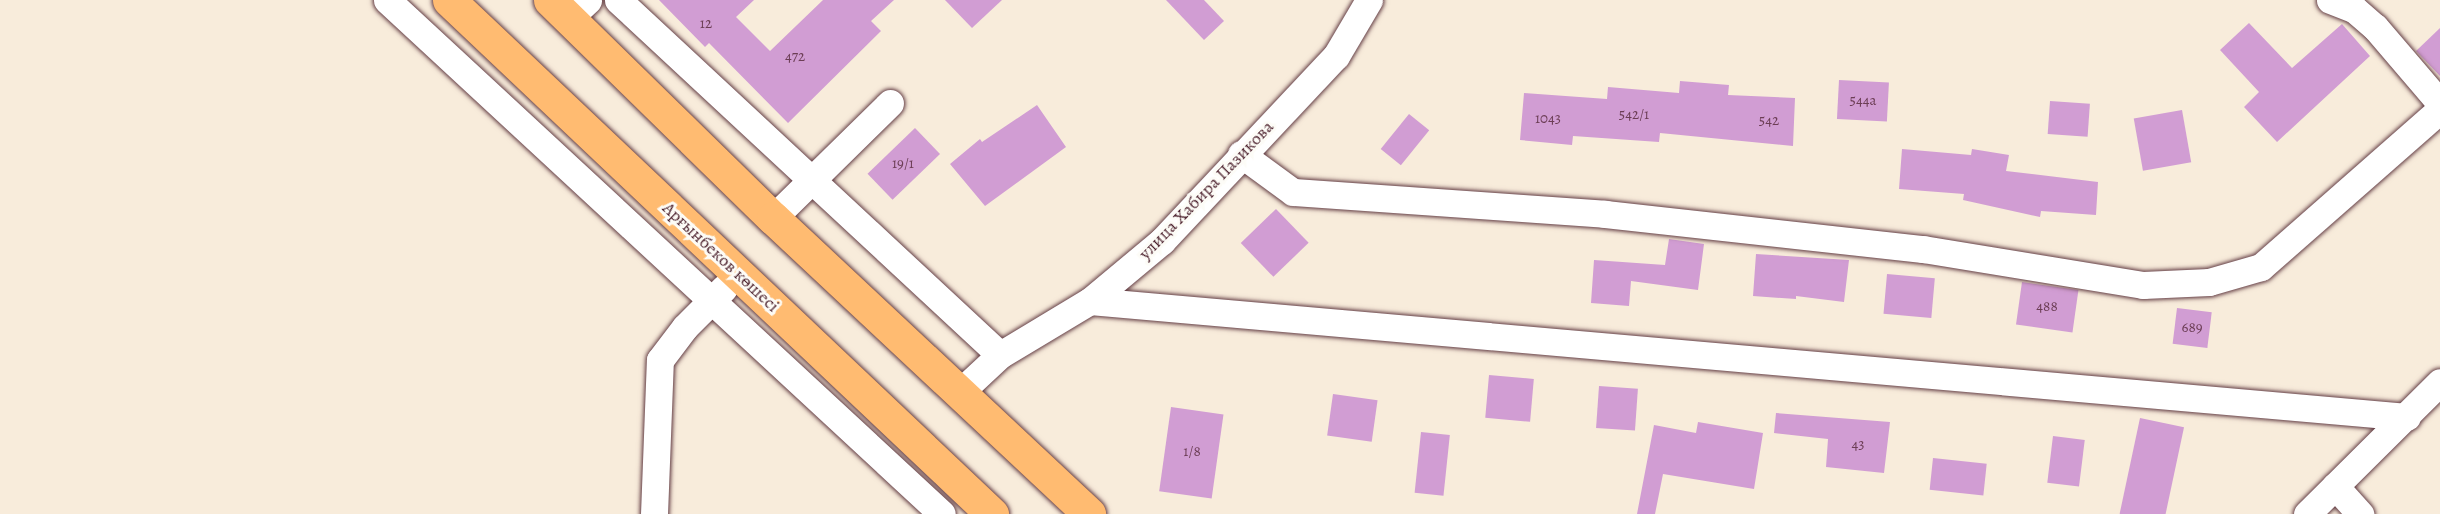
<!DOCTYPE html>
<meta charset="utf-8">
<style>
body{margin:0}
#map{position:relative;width:2440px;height:514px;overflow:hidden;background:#f8ecdb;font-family:Alegreya,serif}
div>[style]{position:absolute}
.building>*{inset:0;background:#d19dd3;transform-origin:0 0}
.roads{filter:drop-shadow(0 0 2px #643e45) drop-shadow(0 0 2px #643e45)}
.minor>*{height:27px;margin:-13.5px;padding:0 13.5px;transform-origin:13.5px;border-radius:13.5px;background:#fff}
.major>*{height:33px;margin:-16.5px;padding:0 16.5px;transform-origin:16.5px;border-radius:16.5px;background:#ffbb71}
span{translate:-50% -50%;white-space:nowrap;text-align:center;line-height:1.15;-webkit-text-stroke:6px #fdfcf7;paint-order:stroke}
.number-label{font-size:15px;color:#6c3e55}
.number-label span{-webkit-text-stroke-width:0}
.street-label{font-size:18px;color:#4a1f2b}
</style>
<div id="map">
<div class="building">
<div style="clip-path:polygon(659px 0,754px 0,736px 17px,770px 51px,823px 0,894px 0,871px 21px,881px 31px,788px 123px,709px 43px,705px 47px)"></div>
<div style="clip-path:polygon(945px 0,1002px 0,972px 28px)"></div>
<div style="clip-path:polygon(1166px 0,1204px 0,1224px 21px,1204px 40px)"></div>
<div style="clip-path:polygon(2249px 23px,2292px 68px,2342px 24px,2370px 56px,2277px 142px,2244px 107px,2259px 92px,2220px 50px)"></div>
<div style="clip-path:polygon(2440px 28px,2440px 76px,2416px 51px)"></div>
<div style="left:1839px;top:80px;width:50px;height:39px;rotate:3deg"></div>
<div style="clip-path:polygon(1680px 81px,1729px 85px,1728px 95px,1795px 98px,1793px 146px,1660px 133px,1659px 142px,1573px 136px,1572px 145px,1520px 140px,1524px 93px,1607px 99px,1608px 87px,1679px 93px)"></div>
<div style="left:2050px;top:101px;width:40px;height:33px;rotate:4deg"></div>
<div style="clip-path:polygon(1037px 105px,1066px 147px,985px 206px,950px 164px,980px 139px,982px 142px)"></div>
<div style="left:2182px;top:110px;width:53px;height:49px;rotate:80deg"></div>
<div style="left:1409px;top:114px;width:26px;height:45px;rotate:39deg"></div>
<div style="left:915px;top:128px;width:36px;height:66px;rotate:46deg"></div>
<div style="clip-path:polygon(1902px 149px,1971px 155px,1972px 149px,2009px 155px,2006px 171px,2098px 182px,2096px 215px,2041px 211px,2040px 217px,1963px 200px,1964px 194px,1899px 189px)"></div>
<div style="left:1276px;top:209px;width:47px;height:49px;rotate:46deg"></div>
<div style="clip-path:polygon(1669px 239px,1704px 244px,1698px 290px,1631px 281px,1629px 306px,1591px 303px,1594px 260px,1665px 265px)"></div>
<div style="clip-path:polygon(1756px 254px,1849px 260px,1844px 302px,1796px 296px,1796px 299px,1753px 296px)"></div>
<div style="left:1887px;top:274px;width:48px;height:40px;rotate:5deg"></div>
<div style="left:2022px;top:282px;width:57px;height:43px;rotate:8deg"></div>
<div style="left:2177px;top:308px;width:35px;height:36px;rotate:7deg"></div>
<div style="left:1489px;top:375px;width:45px;height:43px;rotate:5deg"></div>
<div style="left:1599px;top:386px;width:39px;height:42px;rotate:4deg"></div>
<div style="left:1333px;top:394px;width:45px;height:42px;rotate:8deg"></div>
<div style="left:1171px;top:407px;width:53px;height:85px;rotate:8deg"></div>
<div style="clip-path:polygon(1776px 413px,1890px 422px,1884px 473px,1826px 467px,1828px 439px,1774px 433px)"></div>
<div style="left:2140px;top:418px;width:45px;height:98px;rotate:12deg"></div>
<div style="clip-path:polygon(1698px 422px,1763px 433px,1754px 489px,1663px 474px,1655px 514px,1637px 514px,1654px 425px,1696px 433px)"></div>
<div style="left:1421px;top:432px;width:29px;height:61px;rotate:6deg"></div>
<div style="left:2053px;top:436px;width:32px;height:47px;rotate:7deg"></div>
<div style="left:1933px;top:458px;width:54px;height:32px;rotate:6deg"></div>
</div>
<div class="roads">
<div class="minor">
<div style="left:387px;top:0;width:756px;rotate:42.8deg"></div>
<div style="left:618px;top:0;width:521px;rotate:42.9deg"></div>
<div style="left:2330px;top:0;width:26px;rotate:21deg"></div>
<div style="left:2354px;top:9px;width:28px;rotate:41deg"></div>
<div style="left:2375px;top:27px;width:100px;rotate:49.5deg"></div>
<div style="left:569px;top:18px;width:26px;rotate:-43deg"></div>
<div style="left:1241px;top:154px;width:64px;rotate:36.2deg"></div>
<div style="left:1293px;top:192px;width:313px;rotate:4deg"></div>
<div style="left:1605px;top:214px;width:320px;rotate:6.3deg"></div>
<div style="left:1923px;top:249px;width:223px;rotate:9.3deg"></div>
<div style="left:2143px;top:285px;width:66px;rotate:-2.6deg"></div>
<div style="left:2209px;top:282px;width:54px;rotate:-16.1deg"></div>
<div style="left:2261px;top:267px;width:238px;rotate:-41.3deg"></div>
<div style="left:773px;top:218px;width:164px;rotate:-44.5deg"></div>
<div style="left:1090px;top:301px;width:1322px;rotate:5.03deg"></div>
<div style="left:958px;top:394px;width:57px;rotate:-42.9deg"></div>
<div style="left:1000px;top:355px;width:105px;rotate:-31deg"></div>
<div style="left:1090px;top:301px;width:94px;rotate:-39.8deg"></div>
<div style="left:1162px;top:241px;width:254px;rotate:-46.8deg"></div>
<div style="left:1336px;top:56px;width:65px;rotate:-59.5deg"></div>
<div style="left:2335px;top:486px;width:38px;rotate:48deg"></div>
<div style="left:654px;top:514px;width:154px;rotate:-87.8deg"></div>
<div style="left:660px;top:360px;width:41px;rotate:-52.9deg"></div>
<div style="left:685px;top:327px;width:55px;rotate:-45deg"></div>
<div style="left:2307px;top:514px;width:187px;rotate:-44.8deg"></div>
</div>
<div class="major">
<div style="left:449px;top:0;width:748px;rotate:43.43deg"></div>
<div style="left:550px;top:0;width:312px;rotate:44.4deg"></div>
<div style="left:773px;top:218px;width:433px;rotate:43.1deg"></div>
</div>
</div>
<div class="number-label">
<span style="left:706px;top:24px">12</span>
<span style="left:795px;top:57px">472</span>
<span style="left:1863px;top:101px">544а</span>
<span style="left:1634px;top:115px">542/1</span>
<span style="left:1548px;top:119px">1043</span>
<span style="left:1769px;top:121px">542</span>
<span style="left:903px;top:164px">19/1</span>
<span style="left:2047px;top:307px">488</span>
<span style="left:2192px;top:328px">689</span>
<span style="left:1858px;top:445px">43</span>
<span style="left:1192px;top:452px">1/8</span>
</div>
<div class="street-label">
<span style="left:1206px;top:190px;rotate:-46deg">улица Хабира Пазикова</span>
<span style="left:721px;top:257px;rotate:43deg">Арғынбеков көшесі</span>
</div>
</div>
